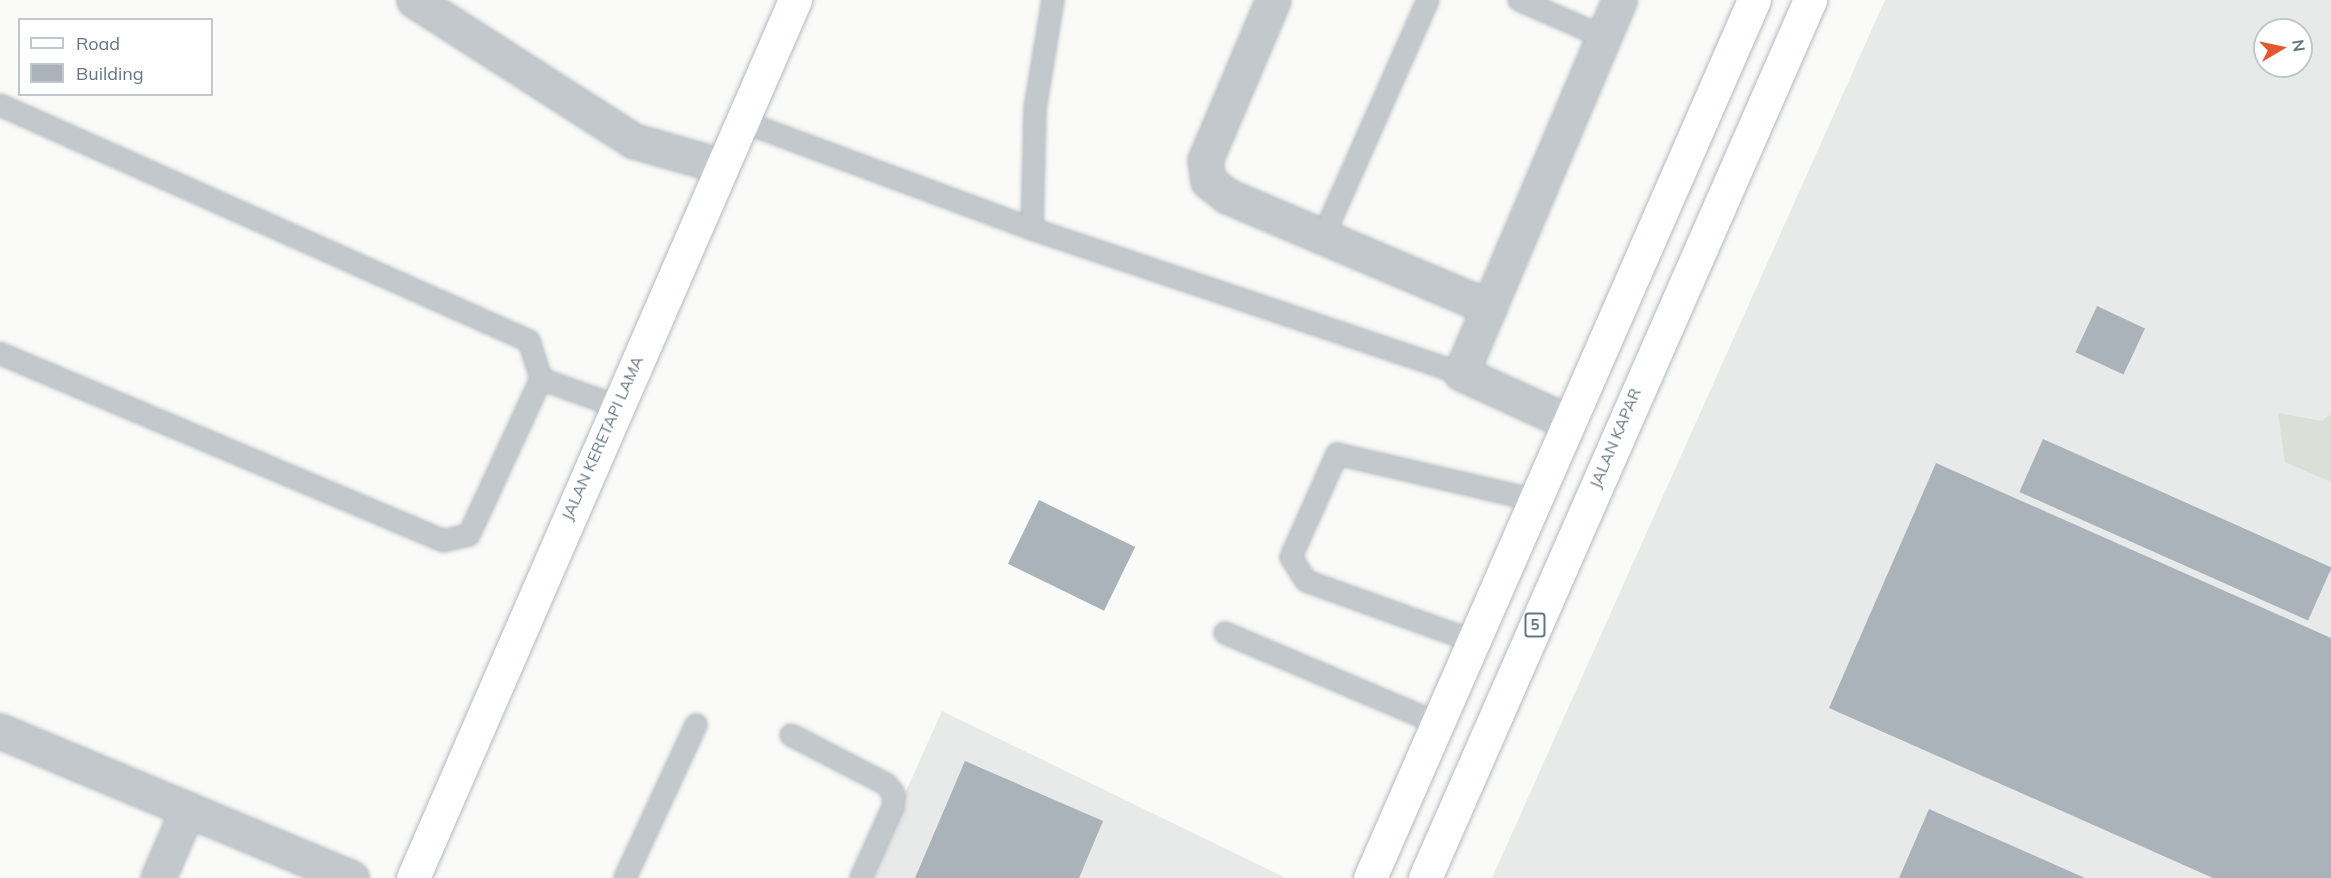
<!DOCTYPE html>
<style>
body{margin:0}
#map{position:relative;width:2331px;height:878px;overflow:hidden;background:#fafaf8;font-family:Mulish,sans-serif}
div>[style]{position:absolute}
.built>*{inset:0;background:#e8e9e9}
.green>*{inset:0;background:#dadfd7}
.building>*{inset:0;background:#aab3b9;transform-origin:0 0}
.roads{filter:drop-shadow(0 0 2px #b3babf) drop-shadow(0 0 2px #b3babf)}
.lane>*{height:20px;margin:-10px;padding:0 10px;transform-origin:10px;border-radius:10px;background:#c3c8cc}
.street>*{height:33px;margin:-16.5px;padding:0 16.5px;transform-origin:16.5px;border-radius:16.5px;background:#c3c8cc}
.secondary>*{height:33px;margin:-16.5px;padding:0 16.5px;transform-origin:16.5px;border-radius:16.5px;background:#fff}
.highway>*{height:33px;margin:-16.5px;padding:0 16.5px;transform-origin:16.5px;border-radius:16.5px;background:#fff}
span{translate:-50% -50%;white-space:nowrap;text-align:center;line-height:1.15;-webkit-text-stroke:6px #fff;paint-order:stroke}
.shield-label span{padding:2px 4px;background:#fff;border:2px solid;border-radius:4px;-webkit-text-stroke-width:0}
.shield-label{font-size:15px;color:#657683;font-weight:700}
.street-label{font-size:16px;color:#657683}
.legend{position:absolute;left:18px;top:18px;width:195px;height:78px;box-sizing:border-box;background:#fff;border:2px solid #c1c8cd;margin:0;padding:8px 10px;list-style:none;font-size:18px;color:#657683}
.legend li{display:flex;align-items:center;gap:12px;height:30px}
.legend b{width:30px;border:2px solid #c1c8cd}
.north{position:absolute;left:2253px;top:18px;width:60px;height:60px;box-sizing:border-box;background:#fff;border:2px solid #c1c8cd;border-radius:50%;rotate:81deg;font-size:16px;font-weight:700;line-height:24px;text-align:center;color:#657683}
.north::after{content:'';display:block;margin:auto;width:21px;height:27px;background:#e4572e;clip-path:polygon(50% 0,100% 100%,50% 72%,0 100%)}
</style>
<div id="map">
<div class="built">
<div style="clip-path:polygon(evenodd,1885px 0,2331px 0,2331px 878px,1492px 878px,1885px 0,2265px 30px,2301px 30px,2301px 66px,2265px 66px,2265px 30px)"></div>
<div style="clip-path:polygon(942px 711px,1286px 878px,867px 878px)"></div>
</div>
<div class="green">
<div style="clip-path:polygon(2278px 413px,2322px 421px,2331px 414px,2331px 482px,2285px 462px)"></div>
</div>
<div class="building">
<div style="left:2097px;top:306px;width:53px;height:51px;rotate:25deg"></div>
<div style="left:2043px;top:439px;width:316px;height:58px;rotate:24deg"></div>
<div style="clip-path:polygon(1936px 463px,2331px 638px,2331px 878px,2213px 878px,1829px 708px)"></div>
<div style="left:1039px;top:500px;width:107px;height:71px;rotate:26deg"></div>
<div style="clip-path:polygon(965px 761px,1103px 821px,1079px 878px,915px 878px)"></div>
<div style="clip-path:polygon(1929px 809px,2085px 878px,1899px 878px)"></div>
</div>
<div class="roads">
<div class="lane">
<div style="left:1053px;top:0;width:110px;rotate:99.4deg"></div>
<div style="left:1035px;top:109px;width:120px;rotate:91.4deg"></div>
<div style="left:1032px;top:229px;width:453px;rotate:18.6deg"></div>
<div style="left:1519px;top:0;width:93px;rotate:23.5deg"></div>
<div style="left:0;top:105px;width:579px;rotate:24.04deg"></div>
<div style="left:529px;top:341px;width:40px;rotate:72deg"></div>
<div style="left:541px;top:379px;width:172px;rotate:114.8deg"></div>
<div style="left:469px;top:535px;width:26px;rotate:167deg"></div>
<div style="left:444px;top:541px;width:482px;rotate:-157.1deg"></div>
<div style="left:744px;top:122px;width:307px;rotate:20.4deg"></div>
<div style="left:1323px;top:237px;width:259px;rotate:-66.1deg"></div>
<div style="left:541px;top:379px;width:80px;rotate:19.8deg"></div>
<div style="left:1225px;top:633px;width:230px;rotate:23deg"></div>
<div style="left:1473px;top:641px;width:177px;rotate:-160.2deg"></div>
<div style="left:1306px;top:581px;width:28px;rotate:-122deg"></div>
<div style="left:1291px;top:557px;width:113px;rotate:-65.9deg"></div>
<div style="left:1337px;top:454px;width:203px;rotate:13.1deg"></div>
<div style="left:791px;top:735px;width:107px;rotate:27.3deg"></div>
<div style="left:886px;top:784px;width:13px;rotate:51deg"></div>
<div style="left:894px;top:794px;width:13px;rotate:94deg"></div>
<div style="left:893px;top:807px;width:78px;rotate:114.3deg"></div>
<div style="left:625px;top:878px;width:169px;rotate:-65.1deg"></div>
</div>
<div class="street">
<div style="left:414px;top:0;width:261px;rotate:32.7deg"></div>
<div style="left:634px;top:141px;width:91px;rotate:15.9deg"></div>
<div style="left:1273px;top:0;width:174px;rotate:113deg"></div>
<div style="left:1205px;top:160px;width:21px;rotate:82deg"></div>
<div style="left:1208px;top:181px;width:24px;rotate:38deg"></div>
<div style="left:1227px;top:196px;width:285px;rotate:23deg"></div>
<div style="left:1568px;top:422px;width:118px;rotate:-155.4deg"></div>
<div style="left:1461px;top:373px;width:405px;rotate:-67deg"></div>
<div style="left:0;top:731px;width:381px;rotate:22.7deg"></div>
<div style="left:158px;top:878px;width:75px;rotate:-66.5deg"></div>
</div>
<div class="secondary">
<div style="left:413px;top:878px;width:958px;rotate:-66.49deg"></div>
</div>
<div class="highway">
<div style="left:1370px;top:878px;width:958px;rotate:-66.38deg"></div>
<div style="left:1425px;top:878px;width:959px;rotate:-66.32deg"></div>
</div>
</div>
<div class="shield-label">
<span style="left:1535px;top:625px">5</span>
</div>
<div class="street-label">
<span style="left:602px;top:438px;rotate:-66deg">JALAN KERETAPI LAMA</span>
<span style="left:1615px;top:438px;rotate:-67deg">JALAN KAPAR</span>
</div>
<ul class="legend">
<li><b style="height:8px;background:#fff"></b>Road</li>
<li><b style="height:16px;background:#aab3b9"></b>Building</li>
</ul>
<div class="north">N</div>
</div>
